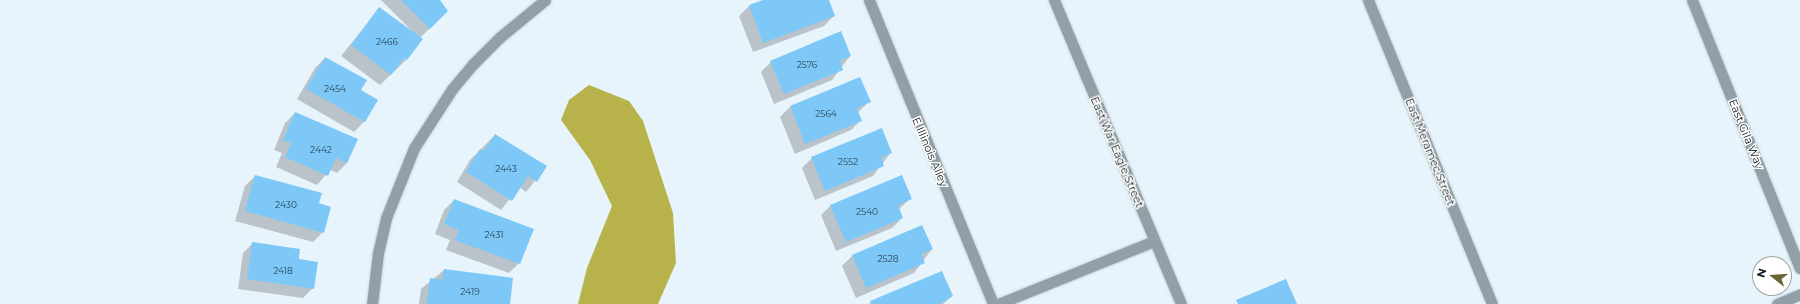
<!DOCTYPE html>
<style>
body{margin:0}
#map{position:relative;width:1800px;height:304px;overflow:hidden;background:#e8f4fc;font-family:Montserrat,sans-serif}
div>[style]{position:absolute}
.water>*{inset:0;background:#b7b24a}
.shadow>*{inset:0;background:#0003}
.building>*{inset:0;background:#7dc8f7}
.roads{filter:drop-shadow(0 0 1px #c5d1d9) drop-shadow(0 0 1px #c5d1d9)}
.service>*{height:11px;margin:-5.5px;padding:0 5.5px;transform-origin:5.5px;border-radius:5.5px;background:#939fa7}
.minor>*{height:11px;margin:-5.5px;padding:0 5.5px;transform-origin:5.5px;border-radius:5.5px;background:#939fa7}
span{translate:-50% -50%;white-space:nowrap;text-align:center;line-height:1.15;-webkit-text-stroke:3px #fff;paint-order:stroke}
.number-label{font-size:9px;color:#2a4556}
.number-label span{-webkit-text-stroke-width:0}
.street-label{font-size:11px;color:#0f1920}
.north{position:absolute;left:1752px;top:256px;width:40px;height:40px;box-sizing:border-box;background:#fff;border:1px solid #9fa3a6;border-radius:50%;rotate:287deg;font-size:11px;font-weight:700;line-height:16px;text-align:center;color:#0f1920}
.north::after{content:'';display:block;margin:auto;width:14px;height:18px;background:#696633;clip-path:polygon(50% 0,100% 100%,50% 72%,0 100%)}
</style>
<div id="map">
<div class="water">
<div style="clip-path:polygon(589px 85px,629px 101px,643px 121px,673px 213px,676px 263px,658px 304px,578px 304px,587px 268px,612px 206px,590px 160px,561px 120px,569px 100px)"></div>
</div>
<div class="shadow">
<div style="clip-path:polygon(381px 0,438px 0,447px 11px,420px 38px,421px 40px,406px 60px,380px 85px,341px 56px,380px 8px,413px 32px)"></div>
<div style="clip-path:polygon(766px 0,828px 0,834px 16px,824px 26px,753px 52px,739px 16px,749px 6px)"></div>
<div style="clip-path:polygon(850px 56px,832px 80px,774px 104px,761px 72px,771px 62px)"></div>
<div style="clip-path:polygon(325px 58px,360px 90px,377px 100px,364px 122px,354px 132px,297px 99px,315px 68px)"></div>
<div style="clip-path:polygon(860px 78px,869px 102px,857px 113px,861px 120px,851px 130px,795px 154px,780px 117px,790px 107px)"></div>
<div style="clip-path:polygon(295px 113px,357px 140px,347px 163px,337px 173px,330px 170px,317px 185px,276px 167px,282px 153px,274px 150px,285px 123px)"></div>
<div style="clip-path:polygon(495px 135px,546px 167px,526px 192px,519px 187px,501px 210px,457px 182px,470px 160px)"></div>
<div style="clip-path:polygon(891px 152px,873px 176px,815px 200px,802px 168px,812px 158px)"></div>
<div style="clip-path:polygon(255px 176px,318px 204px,323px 232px,313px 242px,235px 221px,245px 186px)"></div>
<div style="clip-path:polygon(910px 199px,898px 210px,902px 218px,892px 228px,836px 251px,821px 215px,831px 205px)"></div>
<div style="clip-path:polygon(454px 200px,519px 263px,509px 273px,446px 250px,450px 240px,435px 234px,444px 210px)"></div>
<div style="clip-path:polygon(253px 243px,298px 260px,313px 288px,303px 298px,238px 289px,243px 253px)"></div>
<div style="clip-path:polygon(932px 249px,914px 273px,856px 298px,842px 266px,852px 256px)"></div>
<div style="clip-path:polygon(444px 270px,509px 304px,419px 304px,421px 289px)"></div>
<div style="clip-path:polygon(952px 296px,943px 304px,869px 304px,871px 302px)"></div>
</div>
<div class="building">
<div style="clip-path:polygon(401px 0,440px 0,448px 11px,430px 29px)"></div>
<div style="clip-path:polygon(763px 0,829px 0,835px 16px,763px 43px,749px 5px)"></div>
<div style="clip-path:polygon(379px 7px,423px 39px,407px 60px,404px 58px,391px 75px,351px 45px)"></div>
<div style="clip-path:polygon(841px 31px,851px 56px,840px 61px,843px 70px,784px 94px,770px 61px)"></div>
<div style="clip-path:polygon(325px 57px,367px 80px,361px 90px,378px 100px,365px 122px,306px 89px)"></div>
<div style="clip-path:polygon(860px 77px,871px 102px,857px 108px,862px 121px,805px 144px,790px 106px)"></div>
<div style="clip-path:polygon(295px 112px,358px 139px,347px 163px,336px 158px,328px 176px,285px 157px,291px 143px,283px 140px)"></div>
<div style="clip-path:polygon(882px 128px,892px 153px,881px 157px,884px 166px,825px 191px,811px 157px)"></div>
<div style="clip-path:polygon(495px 134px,547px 166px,537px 182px,528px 176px,512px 201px,466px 172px,480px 149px,484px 151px)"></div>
<div style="clip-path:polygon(255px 175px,322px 193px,319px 203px,331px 207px,324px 233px,245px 211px)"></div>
<div style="clip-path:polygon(902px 175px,912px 199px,898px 205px,903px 218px,846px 242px,830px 205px)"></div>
<div style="clip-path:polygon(454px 199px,534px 229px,520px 264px,455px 240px,459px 230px,444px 224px)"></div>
<div style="clip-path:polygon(922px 225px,933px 249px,921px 254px,925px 263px,866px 288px,852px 255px)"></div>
<div style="clip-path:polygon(252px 242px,300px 249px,299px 259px,318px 262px,314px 289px,247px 279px)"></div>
<div style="clip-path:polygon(444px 269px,513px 278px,510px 304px,427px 304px,430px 278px,442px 280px)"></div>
<div style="clip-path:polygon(942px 271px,953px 296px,940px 304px,872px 304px,870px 301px)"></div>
<div style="clip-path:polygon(1286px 279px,1297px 304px,1238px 304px,1236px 300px)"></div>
</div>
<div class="roads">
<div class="service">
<div style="left:869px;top:0;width:328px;rotate:67.8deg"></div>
</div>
<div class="minor">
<div style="left:1054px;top:0;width:329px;rotate:67.3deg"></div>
<div style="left:1368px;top:0;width:328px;rotate:67.8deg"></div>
<div style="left:1692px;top:0;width:289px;rotate:68.1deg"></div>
<div style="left:372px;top:304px;width:51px;rotate:-83.3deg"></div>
<div style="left:378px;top:253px;width:36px;rotate:-77deg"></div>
<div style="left:386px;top:218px;width:75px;rotate:-68.2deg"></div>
<div style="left:414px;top:148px;width:70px;rotate:-57.2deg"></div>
<div style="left:452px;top:89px;width:33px;rotate:-50deg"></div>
<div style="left:473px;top:64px;width:38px;rotate:-45deg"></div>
<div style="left:500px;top:37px;width:58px;rotate:-39.4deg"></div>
<div style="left:998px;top:304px;width:168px;rotate:-22deg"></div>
<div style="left:1777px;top:304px;width:25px;rotate:-23deg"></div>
</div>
</div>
<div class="number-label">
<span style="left:387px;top:42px">2466</span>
<span style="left:807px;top:65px">2576</span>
<span style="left:335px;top:89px">2454</span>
<span style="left:826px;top:114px">2564</span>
<span style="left:321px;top:150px">2442</span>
<span style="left:848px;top:162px">2552</span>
<span style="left:506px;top:169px">2443</span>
<span style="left:286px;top:205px">2430</span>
<span style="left:867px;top:212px">2540</span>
<span style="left:494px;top:235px">2431</span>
<span style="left:888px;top:259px">2528</span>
<span style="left:283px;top:271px">2418</span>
<span style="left:470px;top:292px">2419</span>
</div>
<div class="street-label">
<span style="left:1746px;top:134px;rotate:68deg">East Gila Way</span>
<span style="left:930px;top:152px;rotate:67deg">E Illinois Alley</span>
<span style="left:1117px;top:152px;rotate:67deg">East War Eagle Street</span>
<span style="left:1430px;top:152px;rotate:68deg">East Meramec Street</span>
</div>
<div class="north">N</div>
</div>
